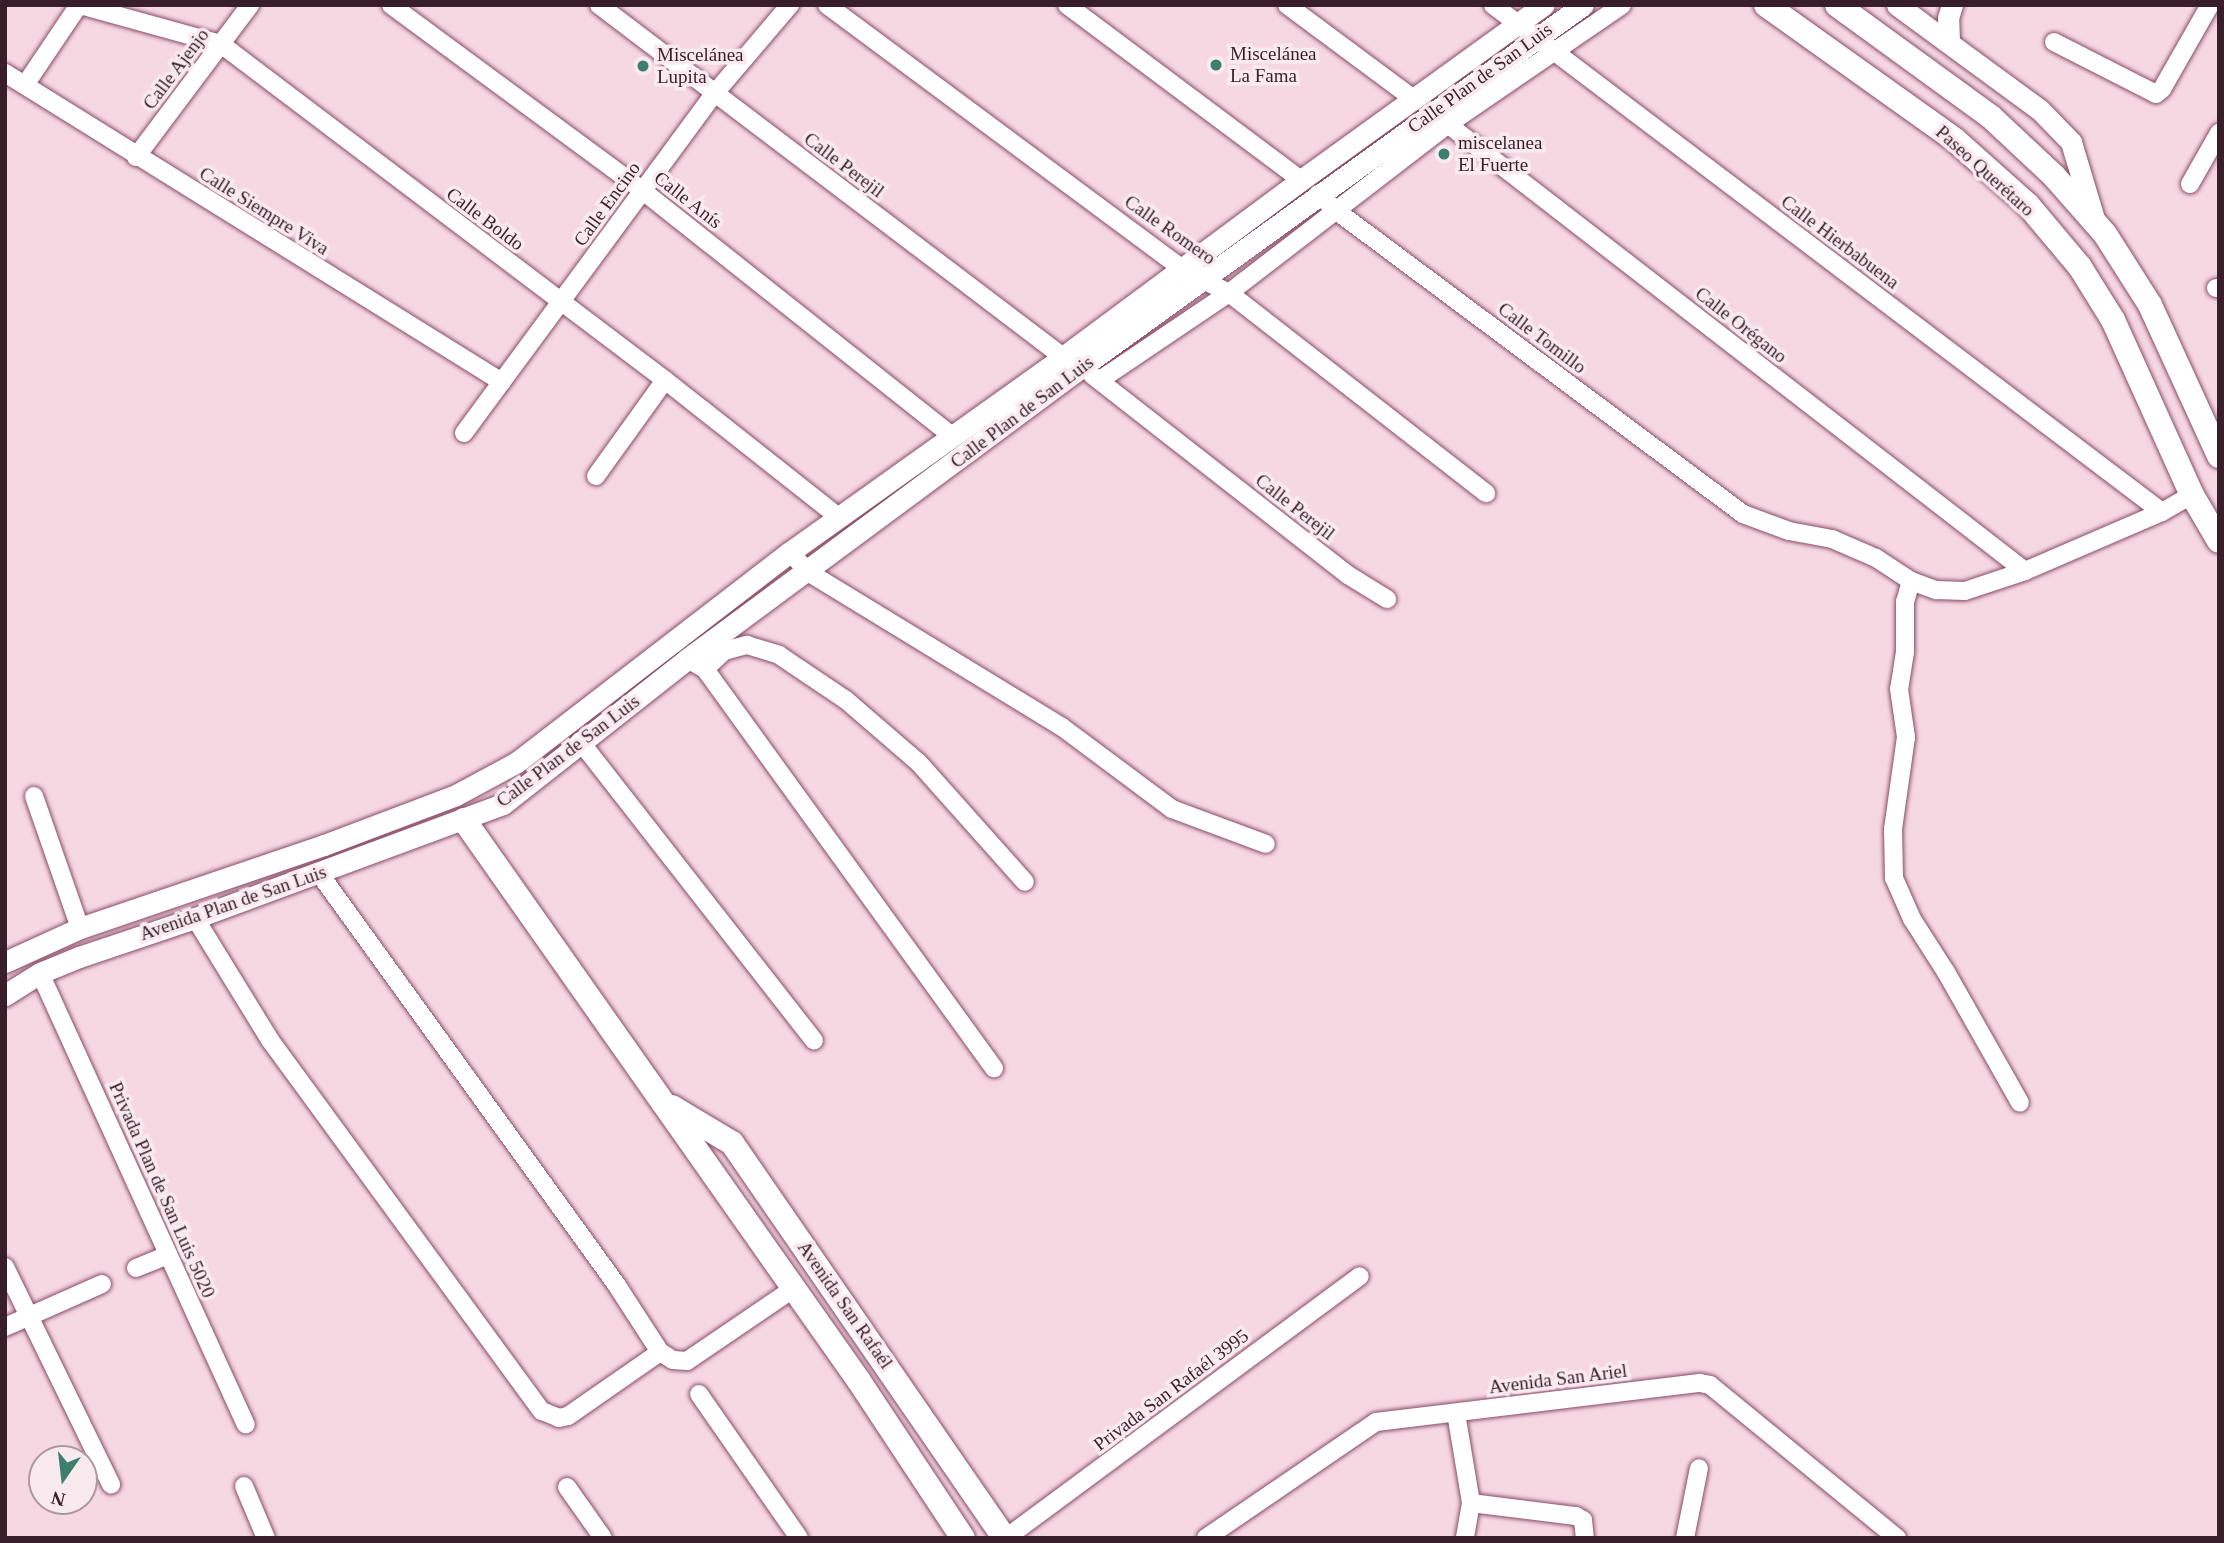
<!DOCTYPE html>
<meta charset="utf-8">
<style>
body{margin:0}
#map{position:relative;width:2224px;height:1543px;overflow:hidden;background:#f6d8e3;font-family:Georgia,serif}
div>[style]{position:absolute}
.roads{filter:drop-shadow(0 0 2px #894c66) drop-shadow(0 0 2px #894c66)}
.minor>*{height:18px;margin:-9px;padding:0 9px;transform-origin:9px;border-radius:9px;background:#fff}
.tertiary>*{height:21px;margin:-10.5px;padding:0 10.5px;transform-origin:10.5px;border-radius:10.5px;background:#fff}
.secondary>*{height:24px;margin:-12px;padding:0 12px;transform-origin:12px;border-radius:12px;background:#fff}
.dots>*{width:19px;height:19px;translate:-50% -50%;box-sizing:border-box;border:4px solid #f9eaf0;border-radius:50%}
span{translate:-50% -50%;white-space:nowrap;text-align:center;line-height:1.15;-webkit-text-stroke:7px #f9eaf0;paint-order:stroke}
.poi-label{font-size:19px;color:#381e29}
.left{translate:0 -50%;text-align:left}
.street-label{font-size:19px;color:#381e29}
.frame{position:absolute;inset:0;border:7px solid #381e29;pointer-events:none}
.north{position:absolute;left:28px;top:1445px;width:70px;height:70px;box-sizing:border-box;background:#f9eaf0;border:2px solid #ac98a0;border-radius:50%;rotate:194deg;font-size:19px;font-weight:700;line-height:28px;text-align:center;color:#381e29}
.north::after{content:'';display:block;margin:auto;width:24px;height:32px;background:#3f7f6e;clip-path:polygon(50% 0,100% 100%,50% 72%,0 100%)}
</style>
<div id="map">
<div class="roads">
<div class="minor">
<div style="left:80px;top:5px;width:146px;rotate:15.5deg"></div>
<div style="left:221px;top:44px;width:557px;rotate:37.12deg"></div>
<div style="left:665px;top:380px;width:223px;rotate:38.3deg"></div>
<div style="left:391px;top:5px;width:313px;rotate:36.4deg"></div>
<div style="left:643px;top:191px;width:396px;rotate:38.4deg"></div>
<div style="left:599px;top:5px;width:582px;rotate:37.18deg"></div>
<div style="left:827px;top:5px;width:442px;rotate:36.6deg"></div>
<div style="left:1182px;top:269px;width:53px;rotate:27.1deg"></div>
<div style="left:1229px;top:293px;width:326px;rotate:37.9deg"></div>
<div style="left:1067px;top:5px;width:292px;rotate:36.8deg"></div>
<div style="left:1287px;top:5px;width:159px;rotate:36.6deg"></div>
<div style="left:1493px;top:5px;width:839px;rotate:37.16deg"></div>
<div style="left:2054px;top:42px;width:114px;rotate:27deg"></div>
<div style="left:2156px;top:94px;width:8px;rotate:-40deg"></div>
<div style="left:2162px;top:89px;width:97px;rotate:-60.3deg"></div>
<div style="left:5px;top:73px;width:585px;rotate:31.87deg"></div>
<div style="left:25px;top:85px;width:97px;rotate:-56deg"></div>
<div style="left:1432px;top:112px;width:750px;rotate:37.74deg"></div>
<div style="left:136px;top:157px;width:190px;rotate:-53.1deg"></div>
<div style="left:2190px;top:184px;width:59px;rotate:-60.4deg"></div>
<div style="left:1318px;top:194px;width:27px;rotate:42deg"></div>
<div style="left:1338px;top:212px;width:505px;rotate:36.71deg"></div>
<div style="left:1743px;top:514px;width:49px;rotate:20.3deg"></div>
<div style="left:1789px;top:531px;width:44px;rotate:10.5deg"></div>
<div style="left:1832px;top:539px;width:48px;rotate:23.4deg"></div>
<div style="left:1876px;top:558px;width:42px;rotate:33.3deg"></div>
<div style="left:1911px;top:581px;width:27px;rotate:20deg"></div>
<div style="left:1936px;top:590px;width:29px;rotate:2deg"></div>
<div style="left:1965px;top:591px;width:63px;rotate:-18.4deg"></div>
<div style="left:2025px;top:571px;width:149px;rotate:-23.3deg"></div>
<div style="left:2162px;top:512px;width:34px;rotate:-30deg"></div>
<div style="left:2216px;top:288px;width:3px"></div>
<div style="left:1092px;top:375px;width:325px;rotate:38deg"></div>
<div style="left:1348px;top:575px;width:46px;rotate:31.6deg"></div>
<div style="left:1100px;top:380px;width:156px;rotate:-34deg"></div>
<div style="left:1229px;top:293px;width:275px;rotate:-37.6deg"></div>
<div style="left:1447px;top:125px;width:212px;rotate:-34.4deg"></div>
<div style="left:464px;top:433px;width:423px;rotate:-53.6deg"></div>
<div style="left:715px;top:93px;width:116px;rotate:-49.6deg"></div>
<div style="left:596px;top:476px;width:118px;rotate:-54.3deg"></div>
<div style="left:790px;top:552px;width:27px;rotate:48deg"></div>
<div style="left:808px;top:572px;width:298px;rotate:31.4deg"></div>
<div style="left:1062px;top:727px;width:137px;rotate:36.7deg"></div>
<div style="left:1172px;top:809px;width:100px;rotate:20.4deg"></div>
<div style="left:1911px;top:581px;width:22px;rotate:106deg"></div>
<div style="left:1905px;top:602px;width:50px;rotate:90deg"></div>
<div style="left:1905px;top:652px;width:37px;rotate:99deg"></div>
<div style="left:1899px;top:689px;width:49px;rotate:81.7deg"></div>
<div style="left:1906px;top:737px;width:93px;rotate:98deg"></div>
<div style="left:1893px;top:829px;width:49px;rotate:88.8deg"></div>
<div style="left:1894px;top:878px;width:45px;rotate:66.3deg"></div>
<div style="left:1912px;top:919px;width:63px;rotate:57.3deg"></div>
<div style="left:1946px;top:972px;width:150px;rotate:60.5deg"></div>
<div style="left:687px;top:659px;width:21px;rotate:29deg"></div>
<div style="left:705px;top:669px;width:493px;rotate:54.1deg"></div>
<div style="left:705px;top:669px;width:26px;rotate:-43deg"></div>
<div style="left:724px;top:651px;width:24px;rotate:-15deg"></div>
<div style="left:747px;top:645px;width:34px;rotate:17deg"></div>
<div style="left:779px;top:655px;width:81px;rotate:33.9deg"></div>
<div style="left:846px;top:700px;width:96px;rotate:40.8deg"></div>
<div style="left:919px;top:763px;width:159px;rotate:48.3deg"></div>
<div style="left:580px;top:741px;width:380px;rotate:52deg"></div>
<div style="left:34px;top:796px;width:140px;rotate:70.8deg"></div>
<div style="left:319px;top:873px;width:507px;rotate:54.15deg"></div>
<div style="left:616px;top:1284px;width:81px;rotate:57.1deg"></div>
<div style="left:660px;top:1352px;width:15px;rotate:32deg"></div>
<div style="left:673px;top:1360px;width:14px;rotate:4deg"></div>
<div style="left:687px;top:1361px;width:128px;rotate:-34.2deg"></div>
<div style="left:195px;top:918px;width:143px;rotate:58.4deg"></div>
<div style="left:270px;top:1040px;width:460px;rotate:53.8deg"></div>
<div style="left:542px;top:1411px;width:18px;rotate:22deg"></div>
<div style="left:559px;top:1418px;width:9px;rotate:-13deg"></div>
<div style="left:568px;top:1416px;width:112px;rotate:-34.8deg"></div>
<div style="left:40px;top:973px;width:496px;rotate:65.5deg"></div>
<div style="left:5px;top:1267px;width:242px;rotate:64deg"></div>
<div style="left:136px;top:1268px;width:35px;rotate:-22deg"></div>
<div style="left:5px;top:1327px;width:106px;rotate:-23.9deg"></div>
<div style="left:699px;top:1394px;width:175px;rotate:55.2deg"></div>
<div style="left:1456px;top:1413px;width:91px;rotate:80.5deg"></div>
<div style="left:1471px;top:1503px;width:36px;rotate:100deg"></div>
<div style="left:244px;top:1486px;width:56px;rotate:67.1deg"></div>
<div style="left:567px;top:1487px;width:62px;rotate:54.8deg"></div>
<div style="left:1471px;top:1503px;width:106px;rotate:7.1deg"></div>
<div style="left:1576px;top:1516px;width:8px;rotate:30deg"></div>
<div style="left:1583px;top:1520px;width:18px;rotate:84deg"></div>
<div style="left:1006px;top:1538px;width:440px;rotate:-36.5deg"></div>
<div style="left:1206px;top:1538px;width:206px;rotate:-34.3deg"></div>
<div style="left:1376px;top:1422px;width:326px;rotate:-6.9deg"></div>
<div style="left:1700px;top:1383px;width:10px;rotate:11deg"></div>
<div style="left:1710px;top:1385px;width:242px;rotate:39.3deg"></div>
<div style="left:1685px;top:1538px;width:71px;rotate:-78.7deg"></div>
</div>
<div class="tertiary">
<div style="left:1897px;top:5px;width:177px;rotate:36.3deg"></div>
<div style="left:2040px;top:110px;width:45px;rotate:45.9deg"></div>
<div style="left:2071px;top:142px;width:84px;rotate:73.3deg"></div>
<div style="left:1949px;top:41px;width:23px;rotate:-92deg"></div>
<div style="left:1948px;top:18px;width:14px;rotate:-73deg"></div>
<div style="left:5px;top:962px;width:82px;rotate:-24.4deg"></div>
<div style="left:80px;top:928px;width:258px;rotate:-18.8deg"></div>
<div style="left:324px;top:845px;width:141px;rotate:-20.7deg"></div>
<div style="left:456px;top:795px;width:69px;rotate:-28.4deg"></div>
<div style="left:517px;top:762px;width:344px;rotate:-37.6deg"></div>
<div style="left:790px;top:552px;width:335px;rotate:-35.5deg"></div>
<div style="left:1063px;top:357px;width:297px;rotate:-36.6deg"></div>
<div style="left:1301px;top:180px;width:299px;rotate:-35.8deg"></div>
<div style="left:5px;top:995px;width:41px;rotate:-32.2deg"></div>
<div style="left:40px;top:973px;width:42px;rotate:-22.3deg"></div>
<div style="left:79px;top:957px;width:122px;rotate:-18.6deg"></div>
<div style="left:195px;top:918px;width:328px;rotate:-20.3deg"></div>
<div style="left:503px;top:804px;width:234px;rotate:-38.2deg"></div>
<div style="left:687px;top:659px;width:489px;rotate:-36.5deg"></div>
<div style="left:1080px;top:368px;width:620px;rotate:-35.82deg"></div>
</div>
<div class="secondary">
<div style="left:1766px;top:5px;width:232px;rotate:35.5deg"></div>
<div style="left:1955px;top:140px;width:98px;rotate:41.7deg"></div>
<div style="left:2028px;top:205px;width:81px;rotate:50deg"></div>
<div style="left:2080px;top:267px;width:62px;rotate:58.1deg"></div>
<div style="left:2113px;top:320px;width:192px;rotate:65.7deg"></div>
<div style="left:2192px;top:495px;width:53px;rotate:59.6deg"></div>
<div style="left:1837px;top:5px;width:190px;rotate:36deg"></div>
<div style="left:1991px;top:117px;width:86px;rotate:43.1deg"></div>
<div style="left:2054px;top:176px;width:77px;rotate:48.7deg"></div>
<div style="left:2105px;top:234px;width:84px;rotate:57.6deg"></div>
<div style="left:2150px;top:305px;width:166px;rotate:65.4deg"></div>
<div style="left:464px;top:820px;width:686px;rotate:54.85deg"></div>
<div style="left:859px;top:1381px;width:188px;rotate:56.5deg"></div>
<div style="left:672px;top:1107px;width:70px;rotate:31deg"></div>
<div style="left:732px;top:1143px;width:480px;rotate:55.4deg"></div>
</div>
</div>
<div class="dots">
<div style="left:1216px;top:65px;background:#3f7f6e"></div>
<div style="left:643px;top:66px;background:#3f7f6e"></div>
<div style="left:1444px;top:154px;background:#3f7f6e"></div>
</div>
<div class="poi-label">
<span class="left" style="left:1230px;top:65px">Miscelánea<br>La Fama</span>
<span class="left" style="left:657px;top:66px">Miscelánea<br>Lupita</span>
<span class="left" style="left:1458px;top:154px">miscelanea<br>El Fuerte</span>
</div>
<div class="street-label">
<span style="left:176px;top:69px;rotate:-53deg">Calle Ajenjo</span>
<span style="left:1480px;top:78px;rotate:-36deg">Calle Plan de San Luis</span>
<span style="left:844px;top:165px;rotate:37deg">Calle Perejil</span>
<span style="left:1985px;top:171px;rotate:42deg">Paseo Querétaro</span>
<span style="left:688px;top:200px;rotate:38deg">Calle Anís</span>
<span style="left:607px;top:204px;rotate:-54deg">Calle Encino</span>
<span style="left:264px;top:211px;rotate:32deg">Calle Siempre Viva</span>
<span style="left:485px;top:219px;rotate:37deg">Calle Boldo</span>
<span style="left:1170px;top:230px;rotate:35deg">Calle Romero</span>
<span style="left:1840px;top:242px;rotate:37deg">Calle Hierbabuena</span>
<span style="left:1741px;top:325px;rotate:38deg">Calle Orégano</span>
<span style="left:1542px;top:338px;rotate:37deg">Calle Tomillo</span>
<span style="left:1022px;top:412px;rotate:-37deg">Calle Plan de San Luis</span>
<span style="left:1295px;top:507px;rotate:38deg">Calle Perejil</span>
<span style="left:568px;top:751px;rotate:-37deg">Calle Plan de San Luis</span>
<span style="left:233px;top:903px;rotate:-19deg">Avenida Plan de San Luis</span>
<span style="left:162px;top:1190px;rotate:66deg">Privada Plan de San Luis 5020</span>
<span style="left:845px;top:1305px;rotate:55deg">Avenida San Rafaél</span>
<span style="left:1558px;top:1379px;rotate:-7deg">Avenida San Ariel</span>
<span style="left:1171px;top:1390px;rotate:-37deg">Privada San Rafaél 3995</span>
</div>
<div class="frame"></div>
<div class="north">N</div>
</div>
